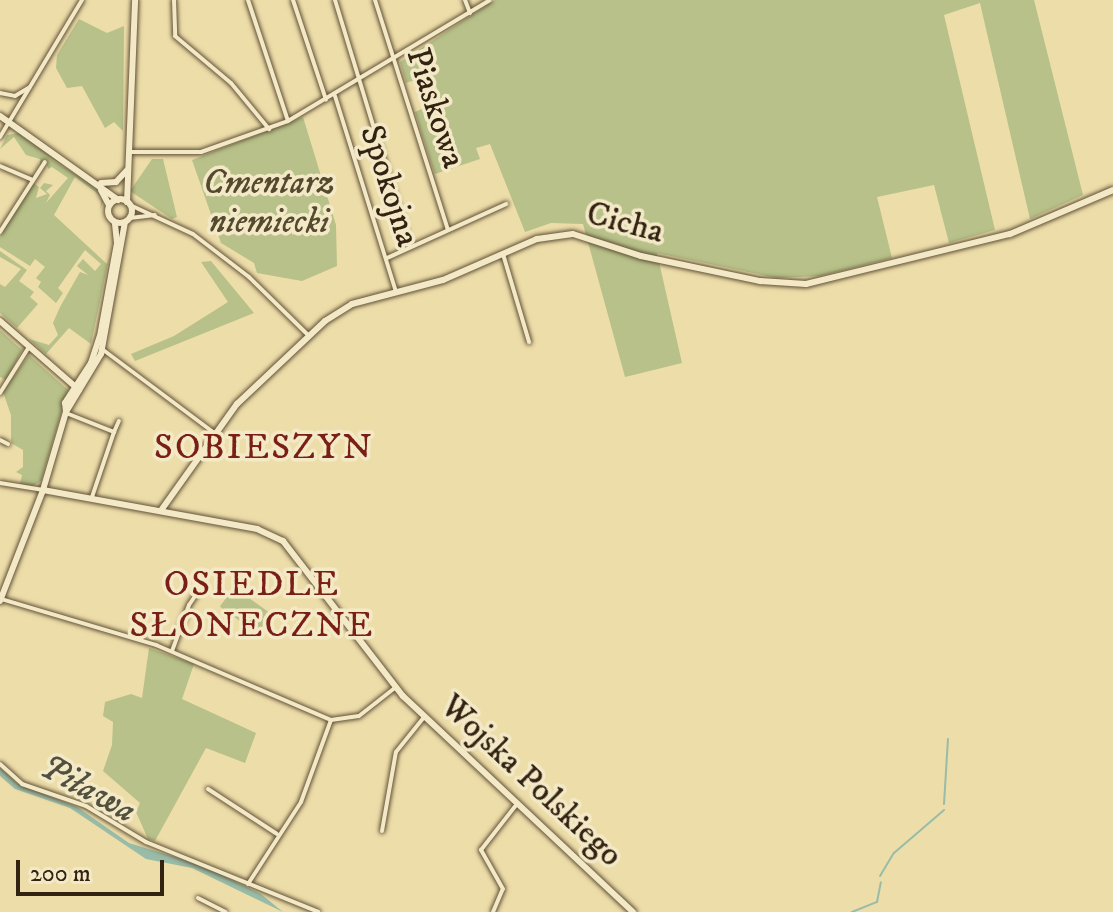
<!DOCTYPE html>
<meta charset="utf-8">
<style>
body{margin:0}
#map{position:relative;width:1113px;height:912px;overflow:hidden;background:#eddda9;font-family:"IM FELL DW Pica",serif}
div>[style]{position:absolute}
.green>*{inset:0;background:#b7c189;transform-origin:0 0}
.water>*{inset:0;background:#99bca8}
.stream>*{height:2px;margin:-1px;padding:0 1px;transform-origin:1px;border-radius:1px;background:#99bca8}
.roads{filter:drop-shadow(0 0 2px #615137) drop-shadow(0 0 2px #615137)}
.minor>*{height:4px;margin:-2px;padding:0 2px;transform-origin:2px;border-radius:2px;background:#f3e9c7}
.tertiary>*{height:6px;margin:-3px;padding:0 3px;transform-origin:3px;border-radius:3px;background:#f3e9c7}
.secondary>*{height:6px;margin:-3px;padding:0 3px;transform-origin:3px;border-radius:3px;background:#f3e9c7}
.secondary>.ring{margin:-3px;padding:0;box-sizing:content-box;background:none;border:6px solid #f3e9c7;border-radius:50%}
span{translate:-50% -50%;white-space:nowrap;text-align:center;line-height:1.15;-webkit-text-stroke:7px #f3e9c7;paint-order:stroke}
.street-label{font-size:34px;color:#322211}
.park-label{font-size:34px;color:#534a2f;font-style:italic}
.neighbourhood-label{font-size:36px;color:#7a1f14;letter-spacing:2px}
.water-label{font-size:36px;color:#51503e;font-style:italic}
.scale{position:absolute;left:16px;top:860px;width:148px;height:36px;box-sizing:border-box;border:4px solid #322211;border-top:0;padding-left:10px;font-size:24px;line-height:28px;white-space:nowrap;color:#322211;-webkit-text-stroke:6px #f3e9c7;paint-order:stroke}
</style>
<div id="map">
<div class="green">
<div style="clip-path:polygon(495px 0,1034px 0,1083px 195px,1030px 219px,980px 3px,944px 15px,995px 230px,949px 243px,934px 185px,877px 197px,892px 258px,820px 276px,777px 278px,657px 253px,682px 363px,625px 377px,583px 224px,551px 223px,525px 232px,490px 144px,476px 148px,480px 159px,435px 174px,431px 163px,415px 112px,441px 100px,432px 74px,406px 83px,400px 62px)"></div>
<div style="clip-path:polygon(79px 19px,107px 33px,124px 26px,123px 131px,114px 122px,105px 128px,82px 86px,67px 88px,56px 68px,57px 55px)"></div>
<div style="clip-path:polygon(303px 117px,336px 225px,337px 266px,302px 281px,257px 273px,254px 263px,221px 243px,192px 160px)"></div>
<div style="clip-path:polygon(18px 133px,90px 181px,35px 149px,91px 184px,99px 192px,104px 199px,100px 210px,102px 197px,75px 177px,54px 215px,107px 264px,109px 258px,91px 344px,69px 328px,46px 354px,29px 339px,49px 345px,58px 335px,53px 323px,60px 307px,80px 272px,88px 275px,77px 266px,83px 259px,95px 271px,101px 264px,85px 250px,58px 288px,63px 293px,56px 303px,38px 287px,41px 282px,36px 278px,45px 267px,35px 259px,30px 266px,0 247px,0 236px,32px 182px,39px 187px,36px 198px,47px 194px,40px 188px,44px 183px,53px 185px,46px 191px,50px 195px,46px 203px,68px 178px,52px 167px,48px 169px,46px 161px,40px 166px,40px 159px,26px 155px,14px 137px,0 149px,7px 135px)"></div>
<div style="clip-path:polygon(152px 159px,163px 159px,177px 217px,172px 219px,130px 191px)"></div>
<div style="clip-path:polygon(0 251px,27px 270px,19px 281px,34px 292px,30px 297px,38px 304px,17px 328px,0 313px,0 284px,5px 287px,21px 269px,0 257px)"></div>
<div style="clip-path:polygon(211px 261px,254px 313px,135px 361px,131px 354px,174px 336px,228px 302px,201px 262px)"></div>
<div style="clip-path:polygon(0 330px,22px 350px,6px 380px,0 377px)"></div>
<div style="clip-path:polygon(29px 355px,68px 390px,41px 481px,33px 486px,20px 484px,22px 475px,16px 472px,23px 467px,23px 450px,11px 443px,11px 415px,3px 392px)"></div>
<div style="left:234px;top:587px;width:46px;height:24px;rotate:36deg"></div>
<div style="clip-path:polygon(149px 648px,194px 664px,182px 699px,256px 733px,245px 763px,206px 748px,155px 841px,148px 839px,136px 812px,140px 803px,103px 771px,112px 745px,113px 722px,103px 716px,105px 702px,131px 694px,142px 698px)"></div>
</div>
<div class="water">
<div style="clip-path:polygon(0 768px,18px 784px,77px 807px,129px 843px,201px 865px,261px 894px,283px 912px,192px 868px,146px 859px,70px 808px,15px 789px,0 776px)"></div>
</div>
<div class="stream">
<div style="left:944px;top:804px;width:65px;rotate:-86.5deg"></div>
<div style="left:880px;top:876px;width:27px;rotate:-59deg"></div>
<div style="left:894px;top:853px;width:66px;rotate:-40.7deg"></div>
<div style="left:852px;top:912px;width:27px;rotate:-22deg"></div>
<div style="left:877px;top:902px;width:20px;rotate:-79deg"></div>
</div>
<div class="roads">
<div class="minor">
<div style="left:174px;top:0;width:36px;rotate:88deg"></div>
<div style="left:175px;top:36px;width:73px;rotate:40deg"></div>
<div style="left:231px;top:83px;width:60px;rotate:50.4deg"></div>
<div style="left:248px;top:0;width:127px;rotate:71.7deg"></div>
<div style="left:293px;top:0;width:105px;rotate:71.7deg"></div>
<div style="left:335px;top:0;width:258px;rotate:73.1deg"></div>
<div style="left:375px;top:0;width:241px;rotate:72.4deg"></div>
<div style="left:465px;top:0;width:14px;rotate:69deg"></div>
<div style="left:0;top:93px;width:15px;rotate:11deg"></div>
<div style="left:15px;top:96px;width:17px;rotate:-31deg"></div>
<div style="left:335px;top:96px;width:205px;rotate:72.7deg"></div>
<div style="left:0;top:137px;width:160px;rotate:-59.1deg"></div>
<div style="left:129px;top:152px;width:72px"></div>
<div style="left:201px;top:152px;width:92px;rotate:-19.6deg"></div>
<div style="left:288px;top:121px;width:235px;rotate:-30.9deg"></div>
<div style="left:0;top:166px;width:34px;rotate:23deg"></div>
<div style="left:130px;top:205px;width:69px;rotate:24.7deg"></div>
<div style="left:193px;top:234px;width:71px;rotate:37.5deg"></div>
<div style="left:249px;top:277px;width:84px;rotate:44.5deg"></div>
<div style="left:130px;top:218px;width:25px;rotate:-7deg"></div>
<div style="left:0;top:232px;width:83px;rotate:-57.3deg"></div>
<div style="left:503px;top:254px;width:92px;rotate:73.5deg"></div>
<div style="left:387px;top:258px;width:131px;rotate:-24.4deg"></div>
<div style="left:102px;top:349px;width:139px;rotate:36.8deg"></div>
<div style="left:0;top:393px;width:54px;rotate:-57.8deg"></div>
<div style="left:66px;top:413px;width:52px;rotate:21.6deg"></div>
<div style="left:114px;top:432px;width:69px;rotate:108.7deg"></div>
<div style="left:114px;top:432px;width:12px;rotate:-66deg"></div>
<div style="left:0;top:440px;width:9px;rotate:27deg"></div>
<div style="left:0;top:483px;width:44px;rotate:9.2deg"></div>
<div style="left:1px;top:599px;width:162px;rotate:16.5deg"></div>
<div style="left:156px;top:645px;width:190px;rotate:23.2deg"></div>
<div style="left:331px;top:720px;width:28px;rotate:-8deg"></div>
<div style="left:359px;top:716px;width:47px;rotate:-38.1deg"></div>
<div style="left:172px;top:651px;width:49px;rotate:-69.7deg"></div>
<div style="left:189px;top:605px;width:25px;rotate:-56deg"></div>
<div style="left:0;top:764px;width:30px;rotate:42deg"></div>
<div style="left:22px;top:784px;width:68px;rotate:19deg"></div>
<div style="left:86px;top:806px;width:70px;rotate:31deg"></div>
<div style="left:146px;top:842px;width:186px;rotate:22.1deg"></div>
<div style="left:208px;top:789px;width:82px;rotate:33.1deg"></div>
<div style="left:382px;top:831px;width:80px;rotate:-80deg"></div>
<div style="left:396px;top:752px;width:45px;rotate:-51.3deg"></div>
<div style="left:248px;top:884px;width:98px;rotate:-57.1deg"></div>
<div style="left:301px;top:802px;width:87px;rotate:-69.9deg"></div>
<div style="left:198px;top:898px;width:31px;rotate:27deg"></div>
<div style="left:493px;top:912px;width:25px;rotate:-67deg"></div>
<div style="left:503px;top:889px;width:45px;rotate:-119.4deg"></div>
<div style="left:481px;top:850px;width:58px;rotate:-52deg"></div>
</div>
<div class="tertiary">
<div style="left:0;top:116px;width:145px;rotate:35.4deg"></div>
<div style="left:101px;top:183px;width:15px;rotate:-4deg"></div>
<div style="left:116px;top:182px;width:16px;rotate:-47deg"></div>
<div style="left:101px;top:190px;width:17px;rotate:62deg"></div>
<div style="left:0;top:321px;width:105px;rotate:41.1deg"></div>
<div style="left:43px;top:490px;width:218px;rotate:10.3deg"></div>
<div style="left:257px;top:529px;width:29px;rotate:25deg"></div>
<div style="left:283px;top:541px;width:196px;rotate:52.3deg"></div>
<div style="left:403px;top:696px;width:316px;rotate:43.2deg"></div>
<div style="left:162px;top:509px;width:129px;rotate:-54.5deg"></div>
<div style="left:237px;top:404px;width:121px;rotate:-43.3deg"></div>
<div style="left:325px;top:321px;width:32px;rotate:-32deg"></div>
<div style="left:352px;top:304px;width:94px;rotate:-14.8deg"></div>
<div style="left:443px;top:280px;width:103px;rotate:-23.6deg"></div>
<div style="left:537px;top:239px;width:36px;rotate:-8deg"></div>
<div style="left:573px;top:234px;width:71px;rotate:17.9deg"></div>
<div style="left:641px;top:256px;width:122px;rotate:11.9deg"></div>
<div style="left:760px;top:281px;width:46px;rotate:3.7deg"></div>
<div style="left:806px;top:284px;width:210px;rotate:-13.8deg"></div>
<div style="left:1010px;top:234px;width:112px;rotate:-23.1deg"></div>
</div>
<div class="secondary">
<div class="ring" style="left:108px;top:199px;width:18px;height:18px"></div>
<div style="left:127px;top:202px;width:202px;rotate:-87.7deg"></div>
<div style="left:66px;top:411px;width:8px;rotate:-97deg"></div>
<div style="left:65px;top:403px;width:48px;rotate:-57deg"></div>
<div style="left:91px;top:363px;width:28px;rotate:-72deg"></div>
<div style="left:100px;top:336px;width:95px;rotate:-79.6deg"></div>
<div style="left:117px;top:243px;width:20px;rotate:-96deg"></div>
<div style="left:0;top:601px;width:119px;rotate:-68.8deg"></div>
<div style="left:43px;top:490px;width:81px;rotate:-73.6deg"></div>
<div style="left:66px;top:412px;width:68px;rotate:-58.9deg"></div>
<div style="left:101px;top:354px;width:134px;rotate:-79.7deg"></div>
</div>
</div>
<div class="street-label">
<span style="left:435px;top:108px;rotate:72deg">Piaskowa</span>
<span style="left:389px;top:186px;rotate:72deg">Spokojna</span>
<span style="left:625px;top:223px;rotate:15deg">Cicha</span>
<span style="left:531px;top:781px;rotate:43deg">Wojska Polskiego</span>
</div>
<div class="park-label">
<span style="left:269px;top:203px">Cmentarz<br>niemiecki</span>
</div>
<div class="neighbourhood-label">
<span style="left:264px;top:448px">SOBIESZYN</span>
<span style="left:252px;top:605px">OSIEDLE<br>SŁONECZNE</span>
</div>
<div class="water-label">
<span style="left:88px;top:789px;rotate:29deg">Piława</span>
</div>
<div class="scale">200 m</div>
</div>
